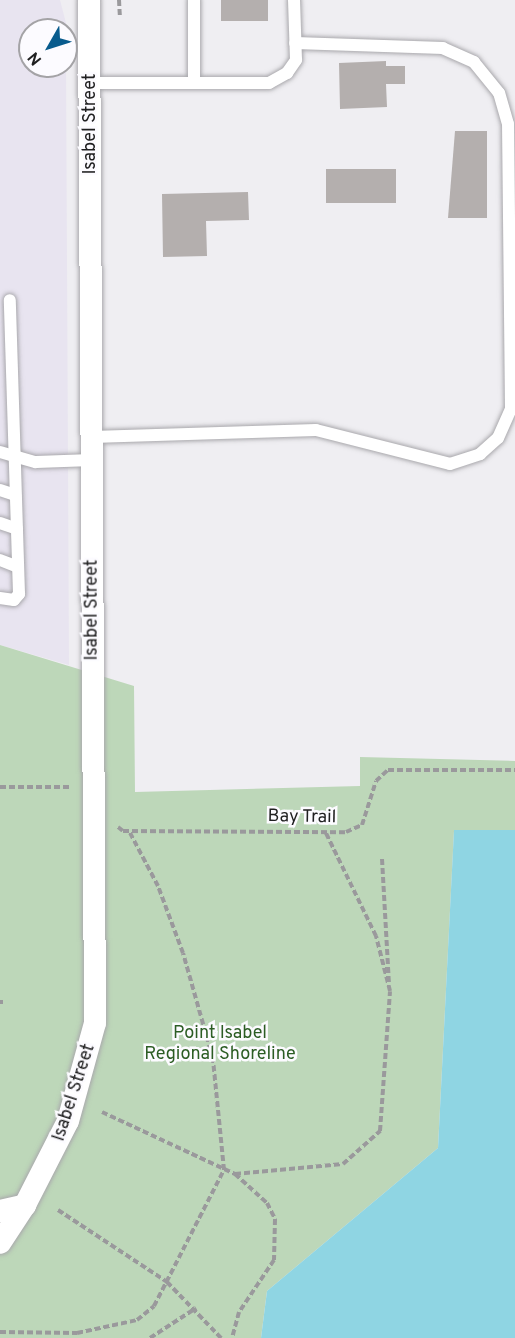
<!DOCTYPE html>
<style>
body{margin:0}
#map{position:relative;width:515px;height:1338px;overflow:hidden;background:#efeef2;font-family:Overpass,sans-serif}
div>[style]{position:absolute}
.built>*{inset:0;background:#e8e4f0}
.green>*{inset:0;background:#bdd7b9}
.water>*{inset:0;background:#8fd5e3}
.building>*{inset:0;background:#b4afae;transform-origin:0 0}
.path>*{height:4px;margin-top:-2px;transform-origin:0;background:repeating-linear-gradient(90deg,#9a999c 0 6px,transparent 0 9px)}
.roads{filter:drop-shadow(0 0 2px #a9a8ac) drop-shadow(0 0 2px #a9a8ac)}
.service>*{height:12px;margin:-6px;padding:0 6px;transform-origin:6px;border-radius:6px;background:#fff}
.minor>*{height:22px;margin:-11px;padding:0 11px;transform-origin:11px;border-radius:11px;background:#fff}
span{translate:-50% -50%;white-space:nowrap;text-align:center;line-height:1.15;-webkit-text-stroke:5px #fcfbff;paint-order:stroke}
.street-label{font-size:18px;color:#202021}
.park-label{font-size:18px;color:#2c5d24}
.north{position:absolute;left:18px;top:18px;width:60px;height:60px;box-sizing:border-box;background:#fcfbff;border:2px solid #a4a3a6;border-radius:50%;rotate:231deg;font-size:16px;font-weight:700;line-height:24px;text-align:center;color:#202021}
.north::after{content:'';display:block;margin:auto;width:21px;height:27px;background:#085b8d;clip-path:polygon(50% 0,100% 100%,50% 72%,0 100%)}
</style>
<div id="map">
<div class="built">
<div style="clip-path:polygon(0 0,60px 0,66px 23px,66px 30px,30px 30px,30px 66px,66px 66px,66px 60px,69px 665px,0 645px)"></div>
</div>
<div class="green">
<div style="clip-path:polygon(0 645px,134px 686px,135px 792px,360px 786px,360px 757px,515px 761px,515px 830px,454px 831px,438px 1148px,267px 1291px,261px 1338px,0 1338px)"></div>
</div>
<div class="water">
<div style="clip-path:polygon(454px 830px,515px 830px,515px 1338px,261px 1338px,267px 1291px,438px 1148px)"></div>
</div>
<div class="building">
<div style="left:221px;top:0;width:47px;height:21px"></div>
<div style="clip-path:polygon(386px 61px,386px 66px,405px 66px,405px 84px,386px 84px,387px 107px,340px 109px,339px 63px)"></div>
<div style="clip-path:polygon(455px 131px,487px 131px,487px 218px,448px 218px)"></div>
<div style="left:326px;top:169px;width:70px;height:34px"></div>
<div style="clip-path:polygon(248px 192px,249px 220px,206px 221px,207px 256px,163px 257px,162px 194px)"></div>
</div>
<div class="path">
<div style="left:119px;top:0;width:17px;rotate:87deg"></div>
<div style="left:0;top:787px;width:71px"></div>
<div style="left:118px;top:827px;width:6px;rotate:39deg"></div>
<div style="left:123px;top:831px;width:223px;rotate:0.3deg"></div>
<div style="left:346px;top:832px;width:17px;rotate:-24deg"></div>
<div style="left:362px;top:825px;width:46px;rotate:-72.3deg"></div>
<div style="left:376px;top:781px;width:16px;rotate:-43deg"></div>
<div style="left:388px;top:770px;width:127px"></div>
<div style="left:382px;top:859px;width:125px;rotate:86.8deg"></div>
<div style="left:0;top:1002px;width:3px"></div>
<div style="left:102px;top:1112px;width:147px;rotate:25deg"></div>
<div style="left:235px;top:1174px;width:43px;rotate:42.2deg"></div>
<div style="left:267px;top:1203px;width:18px;rotate:63deg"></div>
<div style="left:275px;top:1219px;width:41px;rotate:91.4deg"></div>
<div style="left:274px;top:1260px;width:63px;rotate:123.9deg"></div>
<div style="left:239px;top:1312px;width:27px;rotate:105deg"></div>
<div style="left:235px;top:1174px;width:108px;rotate:-5.3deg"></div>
<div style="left:343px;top:1164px;width:50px;rotate:-41.7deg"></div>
<div style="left:380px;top:1131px;width:140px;rotate:-85.9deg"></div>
<div style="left:390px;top:991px;width:57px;rotate:-104.3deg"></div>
<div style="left:376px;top:936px;width:117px;rotate:-115.9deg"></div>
<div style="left:58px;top:1210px;width:131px;rotate:33.4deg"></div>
<div style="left:167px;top:1282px;width:78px;rotate:46deg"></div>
<div style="left:0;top:1332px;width:77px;rotate:0.7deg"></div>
<div style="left:77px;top:1333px;width:61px;rotate:-12.2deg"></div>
<div style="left:137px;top:1320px;width:22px;rotate:-39deg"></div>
<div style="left:154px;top:1306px;width:153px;rotate:-62.8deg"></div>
<div style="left:224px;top:1170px;width:112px;rotate:-95.7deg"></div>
<div style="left:213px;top:1059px;width:110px;rotate:-105.8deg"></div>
<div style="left:183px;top:953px;width:72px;rotate:-110.5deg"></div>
<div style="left:158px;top:886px;width:62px;rotate:-117.8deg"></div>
<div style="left:150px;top:1338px;width:55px;rotate:-33.1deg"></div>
</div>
<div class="roads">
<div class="service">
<div style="left:90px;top:83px;width:179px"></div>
<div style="left:269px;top:83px;width:21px;rotate:-29deg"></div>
<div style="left:287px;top:73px;width:16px;rotate:-55deg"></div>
<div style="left:296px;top:60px;width:60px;rotate:-91.9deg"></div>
<div style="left:194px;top:83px;width:83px;rotate:-90deg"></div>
<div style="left:92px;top:437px;width:224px;rotate:-1.8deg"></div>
<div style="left:316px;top:430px;width:138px;rotate:14.2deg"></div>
<div style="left:450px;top:464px;width:32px;rotate:-18deg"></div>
<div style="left:480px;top:454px;width:24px;rotate:-42deg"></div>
<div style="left:498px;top:438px;width:32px;rotate:-66deg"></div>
<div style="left:511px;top:409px;width:285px;rotate:-90.6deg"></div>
<div style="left:508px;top:124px;width:32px;rotate:-106deg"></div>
<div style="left:499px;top:93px;width:40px;rotate:-129deg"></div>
<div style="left:474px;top:62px;width:34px;rotate:-156deg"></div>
<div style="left:443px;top:48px;width:148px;rotate:-178.1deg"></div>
<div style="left:0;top:452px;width:37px;rotate:16deg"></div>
<div style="left:36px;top:462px;width:56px;rotate:-2deg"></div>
<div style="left:0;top:490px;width:16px;rotate:18deg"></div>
<div style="left:0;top:523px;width:18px;rotate:19deg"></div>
<div style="left:0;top:560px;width:19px;rotate:21deg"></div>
<div style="left:0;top:598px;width:14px;rotate:8deg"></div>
<div style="left:14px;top:600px;width:8px;rotate:-50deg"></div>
<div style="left:19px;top:594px;width:294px;rotate:-91.8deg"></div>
</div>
<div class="minor">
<div style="left:25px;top:1205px;width:94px;rotate:-62.9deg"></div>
<div style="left:68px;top:1121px;width:102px;rotate:-74.6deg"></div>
<div style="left:95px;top:1023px;width:1023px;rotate:-90.34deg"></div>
<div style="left:0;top:1211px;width:26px;rotate:-13deg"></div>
<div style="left:25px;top:1205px;width:45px;rotate:123.3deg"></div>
</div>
</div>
<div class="street-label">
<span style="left:91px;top:124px;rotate:-90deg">Isabel Street</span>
<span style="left:93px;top:610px;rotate:-90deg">Isabel Street</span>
<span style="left:302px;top:818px;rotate:1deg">Bay Trail</span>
<span style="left:75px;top:1093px;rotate:-72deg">Isabel Street</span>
</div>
<div class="park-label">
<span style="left:220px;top:1045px">Point Isabel<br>Regional Shoreline</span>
</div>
<div class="north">N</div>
</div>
